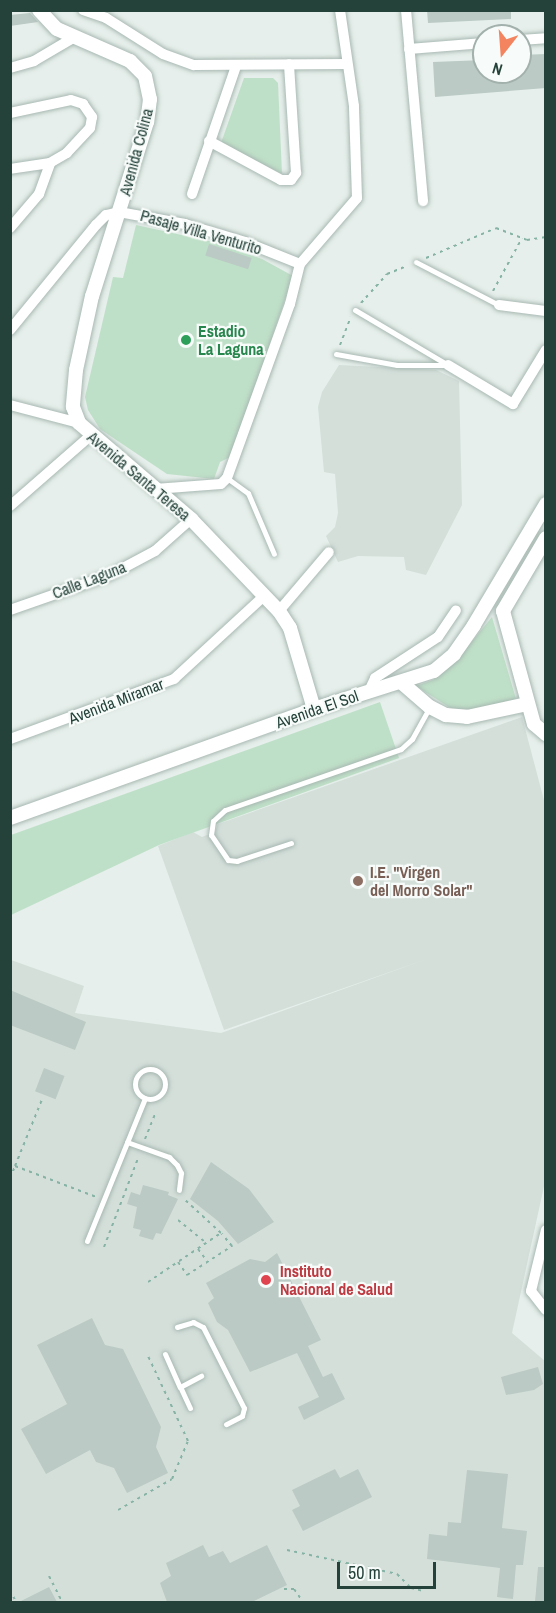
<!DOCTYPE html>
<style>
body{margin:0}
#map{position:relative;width:556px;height:1613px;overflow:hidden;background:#e6efeb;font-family:"Archivo Narrow",sans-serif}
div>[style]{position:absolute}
.built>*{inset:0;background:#d4dfda}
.green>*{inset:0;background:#bfe0c8}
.building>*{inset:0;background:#bbcac4;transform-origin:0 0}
.path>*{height:2px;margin-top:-1px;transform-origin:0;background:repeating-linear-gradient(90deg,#86b3a5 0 3px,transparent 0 7.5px)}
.roads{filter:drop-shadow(0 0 2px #a8b8b2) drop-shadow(0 0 2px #a8b8b2)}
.service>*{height:5px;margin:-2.5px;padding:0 2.5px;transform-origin:2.5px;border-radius:2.5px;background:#fff}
.service>.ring{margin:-2.5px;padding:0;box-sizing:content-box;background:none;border:5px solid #fff;border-radius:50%}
.minor>*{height:10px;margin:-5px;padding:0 5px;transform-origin:5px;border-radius:5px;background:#fff}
.tertiary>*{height:14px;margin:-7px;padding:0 7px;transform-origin:7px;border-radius:7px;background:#fff}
.dots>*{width:16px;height:16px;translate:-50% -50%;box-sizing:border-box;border:3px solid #f7fbf9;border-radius:50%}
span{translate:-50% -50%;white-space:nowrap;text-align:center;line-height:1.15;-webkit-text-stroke:4.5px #f7fbf9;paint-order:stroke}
.street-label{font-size:16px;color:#24423a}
.leisure-label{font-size:16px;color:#27864d;font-weight:700}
.left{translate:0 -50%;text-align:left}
.education-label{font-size:16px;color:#785e54;font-weight:700}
.health-label{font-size:16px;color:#be3a42;font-weight:700}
.frame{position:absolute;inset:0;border:12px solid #24423a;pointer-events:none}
.north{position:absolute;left:472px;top:24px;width:60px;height:60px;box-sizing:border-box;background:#f7fbf9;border:2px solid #a3b1ad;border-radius:50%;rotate:197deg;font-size:16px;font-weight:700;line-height:24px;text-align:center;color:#24423a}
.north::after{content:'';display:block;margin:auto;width:21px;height:27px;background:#f4845f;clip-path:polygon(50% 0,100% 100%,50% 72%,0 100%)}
.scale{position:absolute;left:337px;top:1562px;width:99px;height:27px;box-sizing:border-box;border:3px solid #24423a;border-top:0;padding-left:8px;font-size:18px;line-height:21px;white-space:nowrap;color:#24423a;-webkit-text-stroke:4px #f7fbf9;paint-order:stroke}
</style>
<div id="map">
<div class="built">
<div style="clip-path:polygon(339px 365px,436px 370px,459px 381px,462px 505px,426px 575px,406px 570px,404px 557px,358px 556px,338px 562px,326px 536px,335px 527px,338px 513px,335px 474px,324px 472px,318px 407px,322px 392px)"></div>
<div style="clip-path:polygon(522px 717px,545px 804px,546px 1177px,512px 1333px,545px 1361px,545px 1602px,11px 1602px,11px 960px,84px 986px,75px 1013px,221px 1033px,427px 959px,224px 1030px,158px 846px,193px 832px,202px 837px,215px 832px,218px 824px)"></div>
</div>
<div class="green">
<div style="clip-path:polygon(244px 78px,273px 78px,278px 83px,282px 174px,221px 143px)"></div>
<div style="clip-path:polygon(136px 225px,209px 241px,262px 259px,293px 276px,232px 456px,220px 462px,214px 479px,167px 474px,100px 429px,88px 410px,85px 397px,113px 277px,123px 278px)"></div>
<div style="clip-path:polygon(492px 617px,516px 699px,475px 710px,452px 709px,416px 686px,433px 680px,456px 661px)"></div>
<div style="clip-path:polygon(380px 702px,399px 758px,159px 845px,11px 915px,11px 835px)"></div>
</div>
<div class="building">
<div style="clip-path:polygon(427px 10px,511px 10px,511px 19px,428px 23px)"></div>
<div style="clip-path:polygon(30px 13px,38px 22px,10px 26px,10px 15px)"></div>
<div style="clip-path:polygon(546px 54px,546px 88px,435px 97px,433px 62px,484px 60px,484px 72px,520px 72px,520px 55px)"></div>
<div style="left:209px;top:244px;width:45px;height:12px;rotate:18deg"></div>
<div style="clip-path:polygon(10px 990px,86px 1022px,75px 1050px,10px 1025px)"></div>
<div style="left:44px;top:1068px;width:22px;height:25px;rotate:21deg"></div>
<div style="clip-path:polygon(211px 1162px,249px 1189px,274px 1222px,238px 1244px,218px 1221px,190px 1199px)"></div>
<div style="clip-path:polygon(143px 1185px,169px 1192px,168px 1195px,178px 1199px,161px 1234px,156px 1233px,153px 1240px,139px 1236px,141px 1230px,133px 1228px,137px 1207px,127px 1204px,131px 1192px,140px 1195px)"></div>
<div style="clip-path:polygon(277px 1253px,321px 1340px,308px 1346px,323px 1377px,332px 1373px,345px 1399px,304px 1420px,298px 1407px,319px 1397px,297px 1353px,250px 1372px,228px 1330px,217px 1322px,208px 1303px,214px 1298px,206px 1283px,250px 1259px,265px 1262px)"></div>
<div style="clip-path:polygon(92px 1318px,105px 1345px,123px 1349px,161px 1427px,156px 1447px,168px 1473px,127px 1493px,114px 1468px,96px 1462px,90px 1450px,46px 1474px,21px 1429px,67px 1404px,37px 1345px)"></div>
<div style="clip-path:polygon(538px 1367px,543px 1384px,534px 1390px,506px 1395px,501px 1377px)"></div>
<div style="clip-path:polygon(335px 1469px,340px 1478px,358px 1469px,372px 1497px,303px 1531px,292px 1510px,300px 1506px,292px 1490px)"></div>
<div style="clip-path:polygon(467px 1470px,508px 1474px,502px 1528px,527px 1531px,523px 1565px,516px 1565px,513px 1599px,497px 1597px,500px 1568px,427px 1559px,429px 1534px,447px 1536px,448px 1522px,461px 1523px)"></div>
<div style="clip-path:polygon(203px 1545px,209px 1557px,223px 1551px,230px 1563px,267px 1545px,287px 1585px,252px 1602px,167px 1602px,160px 1583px,171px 1576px,166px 1563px)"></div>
<div style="clip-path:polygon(538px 1567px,546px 1567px,546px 1602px,535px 1602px)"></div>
<div style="clip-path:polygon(49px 1587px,57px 1602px,19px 1602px)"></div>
</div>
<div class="path">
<div style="left:426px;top:258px;width:76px;rotate:-23.2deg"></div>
<div style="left:496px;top:228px;width:33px;rotate:21deg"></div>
<div style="left:527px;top:240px;width:19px;rotate:-9deg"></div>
<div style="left:493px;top:291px;width:60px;rotate:-61.3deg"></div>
<div style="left:361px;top:303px;width:39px;rotate:-48deg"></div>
<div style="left:387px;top:274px;width:22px;rotate:-22deg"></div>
<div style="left:340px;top:345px;width:30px;rotate:-69deg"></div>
<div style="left:145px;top:1139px;width:27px;rotate:-68deg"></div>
<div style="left:15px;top:1166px;width:74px;rotate:-67.9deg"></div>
<div style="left:10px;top:1178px;width:13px;rotate:-67deg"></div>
<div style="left:15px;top:1166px;width:87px;rotate:20.9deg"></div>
<div style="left:178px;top:1220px;width:36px;rotate:39deg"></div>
<div style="left:104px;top:1247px;width:97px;rotate:-69deg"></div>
<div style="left:198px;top:1249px;width:15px;rotate:53deg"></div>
<div style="left:178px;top:1262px;width:16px;rotate:55deg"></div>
<div style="left:187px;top:1275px;width:54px;rotate:-32.8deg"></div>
<div style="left:232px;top:1246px;width:16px;rotate:-130deg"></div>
<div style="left:148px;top:1282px;width:88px;rotate:-33.9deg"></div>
<div style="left:221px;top:1233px;width:52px;rotate:-137.4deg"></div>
<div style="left:118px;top:1510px;width:62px;rotate:-29.9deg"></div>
<div style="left:172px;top:1479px;width:41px;rotate:-67.2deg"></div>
<div style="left:188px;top:1441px;width:96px;rotate:-115.2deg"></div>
<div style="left:287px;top:1550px;width:113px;rotate:12.3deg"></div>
<div style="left:397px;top:1574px;width:20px;rotate:45deg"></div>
<div style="left:411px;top:1588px;width:12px;rotate:14deg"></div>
<div style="left:49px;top:1576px;width:29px;rotate:63deg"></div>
<div style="left:284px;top:1589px;width:10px"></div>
<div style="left:294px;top:1589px;width:16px;rotate:55deg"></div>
<div style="left:10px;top:1590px;width:13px;rotate:63deg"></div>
</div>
<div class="roads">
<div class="service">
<div style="left:416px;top:262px;width:93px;rotate:27.4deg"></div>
<div style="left:336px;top:354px;width:62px;rotate:10.2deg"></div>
<div style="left:397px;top:365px;width:51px"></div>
<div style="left:448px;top:365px;width:108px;rotate:-149.4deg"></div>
<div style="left:227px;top:478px;width:26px;rotate:36deg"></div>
<div style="left:248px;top:493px;width:66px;rotate:66.9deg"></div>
<div style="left:291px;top:843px;width:57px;rotate:161.6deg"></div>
<div style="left:237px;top:861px;width:9px;rotate:-174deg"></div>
<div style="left:228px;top:860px;width:30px;rotate:-124deg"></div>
<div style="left:211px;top:835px;width:14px;rotate:-82deg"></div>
<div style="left:213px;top:821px;width:16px;rotate:-43deg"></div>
<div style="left:225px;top:810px;width:186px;rotate:-19.1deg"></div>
<div style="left:401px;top:749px;width:15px;rotate:-42deg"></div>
<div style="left:412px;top:739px;width:35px;rotate:-61deg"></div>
<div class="ring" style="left:135px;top:1069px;width:25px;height:25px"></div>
<div style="left:127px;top:1142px;width:45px;rotate:19.7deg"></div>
<div style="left:169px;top:1157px;width:11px;rotate:45deg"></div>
<div style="left:177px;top:1165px;width:9px;rotate:63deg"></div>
<div style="left:181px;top:1173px;width:17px;rotate:97deg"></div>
<div style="left:87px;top:1241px;width:154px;rotate:-67.9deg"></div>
<div style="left:177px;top:1327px;width:17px;rotate:-17deg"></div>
<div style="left:193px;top:1322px;width:11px;rotate:27deg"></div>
<div style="left:203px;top:1327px;width:91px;rotate:63.2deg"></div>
<div style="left:244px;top:1408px;width:8px;rotate:104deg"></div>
<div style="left:242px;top:1416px;width:18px;rotate:153deg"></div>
<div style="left:165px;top:1354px;width:36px;rotate:66deg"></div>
<div style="left:190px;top:1408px;width:23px;rotate:-115deg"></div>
<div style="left:180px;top:1387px;width:24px;rotate:-28deg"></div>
</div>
<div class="minor">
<div style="left:83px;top:10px;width:24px;rotate:19deg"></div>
<div style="left:106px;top:18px;width:67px;rotate:32.3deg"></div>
<div style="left:163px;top:54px;width:33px;rotate:20deg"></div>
<div style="left:194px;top:65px;width:153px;rotate:-0.4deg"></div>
<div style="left:406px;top:10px;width:192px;rotate:84.9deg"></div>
<div style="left:520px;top:40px;width:26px;rotate:-4deg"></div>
<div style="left:409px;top:49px;width:75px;rotate:-4.6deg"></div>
<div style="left:10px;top:68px;width:25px;rotate:-16deg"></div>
<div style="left:34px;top:61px;width:45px;rotate:-30.5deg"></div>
<div style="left:10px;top:113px;width:62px;rotate:-12deg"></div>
<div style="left:71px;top:100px;width:13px;rotate:18deg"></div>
<div style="left:83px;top:104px;width:16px;rotate:55deg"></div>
<div style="left:92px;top:117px;width:11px;rotate:100deg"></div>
<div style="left:90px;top:128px;width:34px;rotate:133deg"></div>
<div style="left:67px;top:153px;width:20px;rotate:150deg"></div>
<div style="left:50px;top:163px;width:40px;rotate:171.5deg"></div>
<div style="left:209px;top:141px;width:82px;rotate:28.4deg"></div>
<div style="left:281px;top:180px;width:10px"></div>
<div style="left:291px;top:180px;width:9px;rotate:-54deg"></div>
<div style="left:296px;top:173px;width:109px;rotate:-93.7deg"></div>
<div style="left:192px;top:194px;width:135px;rotate:-71deg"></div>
<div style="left:10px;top:228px;width:45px;rotate:-49.5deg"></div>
<div style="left:39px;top:194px;width:33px;rotate:-70deg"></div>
<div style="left:499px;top:305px;width:47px;rotate:7.3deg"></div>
<div style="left:10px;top:330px;width:136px;rotate:-50.7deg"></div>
<div style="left:96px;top:225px;width:14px;rotate:-45deg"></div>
<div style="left:106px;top:215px;width:13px;rotate:-13deg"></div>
<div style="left:119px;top:212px;width:67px;rotate:10.3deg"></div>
<div style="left:185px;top:224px;width:63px;rotate:16.7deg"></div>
<div style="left:245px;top:242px;width:59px;rotate:21.8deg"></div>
<div style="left:448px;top:365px;width:76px;rotate:31deg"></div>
<div style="left:513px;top:404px;width:63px;rotate:-58.6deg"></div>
<div style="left:10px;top:405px;width:71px;rotate:14.6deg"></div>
<div style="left:155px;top:489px;width:66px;rotate:-4.3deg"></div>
<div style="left:221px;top:484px;width:8px;rotate:-45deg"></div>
<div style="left:227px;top:478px;width:185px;rotate:-70.1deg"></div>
<div style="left:290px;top:304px;width:41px;rotate:-76deg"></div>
<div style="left:300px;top:264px;width:87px;rotate:-49.2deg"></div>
<div style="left:357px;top:198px;width:92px;rotate:-91.9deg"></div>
<div style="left:354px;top:106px;width:97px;rotate:-98.3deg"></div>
<div style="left:10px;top:506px;width:106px;rotate:-41.2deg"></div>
<div style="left:10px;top:610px;width:106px;rotate:-19.3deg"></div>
<div style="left:110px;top:575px;width:51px;rotate:-28.1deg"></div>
<div style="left:155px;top:551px;width:48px;rotate:-41.6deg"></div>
<div style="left:279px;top:611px;width:77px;rotate:-49.7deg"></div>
<div style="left:369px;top:691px;width:14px;rotate:-65deg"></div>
<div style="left:375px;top:678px;width:75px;rotate:-33.1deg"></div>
<div style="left:438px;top:637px;width:32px;rotate:-56deg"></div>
<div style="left:10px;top:739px;width:175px;rotate:-20.1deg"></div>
<div style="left:174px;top:679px;width:121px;rotate:-42.7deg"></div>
<div style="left:546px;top:1230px;width:63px;rotate:103.8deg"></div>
<div style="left:531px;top:1291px;width:24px;rotate:52deg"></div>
</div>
<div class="tertiary">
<div style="left:39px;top:10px;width:26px;rotate:47deg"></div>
<div style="left:57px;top:29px;width:80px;rotate:23.7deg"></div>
<div style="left:130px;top:61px;width:21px;rotate:45deg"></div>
<div style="left:145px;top:76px;width:24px;rotate:78deg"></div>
<div style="left:150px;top:99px;width:23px;rotate:97deg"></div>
<div style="left:147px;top:122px;width:182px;rotate:107.5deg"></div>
<div style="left:92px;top:296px;width:76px;rotate:102.2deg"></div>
<div style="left:76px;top:370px;width:37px;rotate:95deg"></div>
<div style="left:73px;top:407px;width:17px;rotate:69deg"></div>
<div style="left:79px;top:423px;width:148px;rotate:40.6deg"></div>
<div style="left:191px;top:519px;width:127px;rotate:46.3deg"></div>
<div style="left:279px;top:611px;width:20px;rotate:57deg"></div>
<div style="left:290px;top:628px;width:84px;rotate:73.5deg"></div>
<div style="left:546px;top:538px;width:85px;rotate:120.5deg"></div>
<div style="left:503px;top:611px;width:117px;rotate:74.7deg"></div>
<div style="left:534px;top:724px;width:16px;rotate:40deg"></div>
<div style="left:402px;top:683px;width:37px;rotate:41deg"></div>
<div style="left:430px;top:707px;width:18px;rotate:27deg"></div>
<div style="left:446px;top:715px;width:21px;rotate:5deg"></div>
<div style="left:467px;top:717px;width:61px;rotate:-12.2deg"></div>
<div style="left:10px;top:818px;width:323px;rotate:-19.7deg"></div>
<div style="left:314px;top:709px;width:126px;rotate:-17.6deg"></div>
<div style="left:434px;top:671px;width:26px;rotate:-40deg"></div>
<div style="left:454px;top:654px;width:35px;rotate:-55deg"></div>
<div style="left:474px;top:625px;width:141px;rotate:-59.2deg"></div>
</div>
</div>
<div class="dots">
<div style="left:186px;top:340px;background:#2e9e5b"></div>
<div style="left:358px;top:881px;background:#8d6e63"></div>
<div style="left:266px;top:1280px;background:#e0444e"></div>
</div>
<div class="street-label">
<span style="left:136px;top:152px;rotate:-75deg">Avenida Colina</span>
<span style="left:201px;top:232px;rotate:16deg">Pasaje Villa Venturito</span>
<span style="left:139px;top:476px;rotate:40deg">Avenida Santa Teresa</span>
<span style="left:89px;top:580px;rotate:-21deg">Calle Laguna</span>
<span style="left:116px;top:701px;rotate:-21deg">Avenida Miramar</span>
<span style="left:317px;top:709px;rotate:-19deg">Avenida El Sol</span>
</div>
<div class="leisure-label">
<span class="left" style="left:198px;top:340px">Estadio<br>La Laguna</span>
</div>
<div class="education-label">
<span class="left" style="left:370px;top:881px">I.E. "Virgen<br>del Morro Solar"</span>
</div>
<div class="health-label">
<span class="left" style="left:280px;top:1280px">Instituto<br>Nacional de Salud</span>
</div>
<div class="frame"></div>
<div class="north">N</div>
<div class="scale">50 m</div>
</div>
